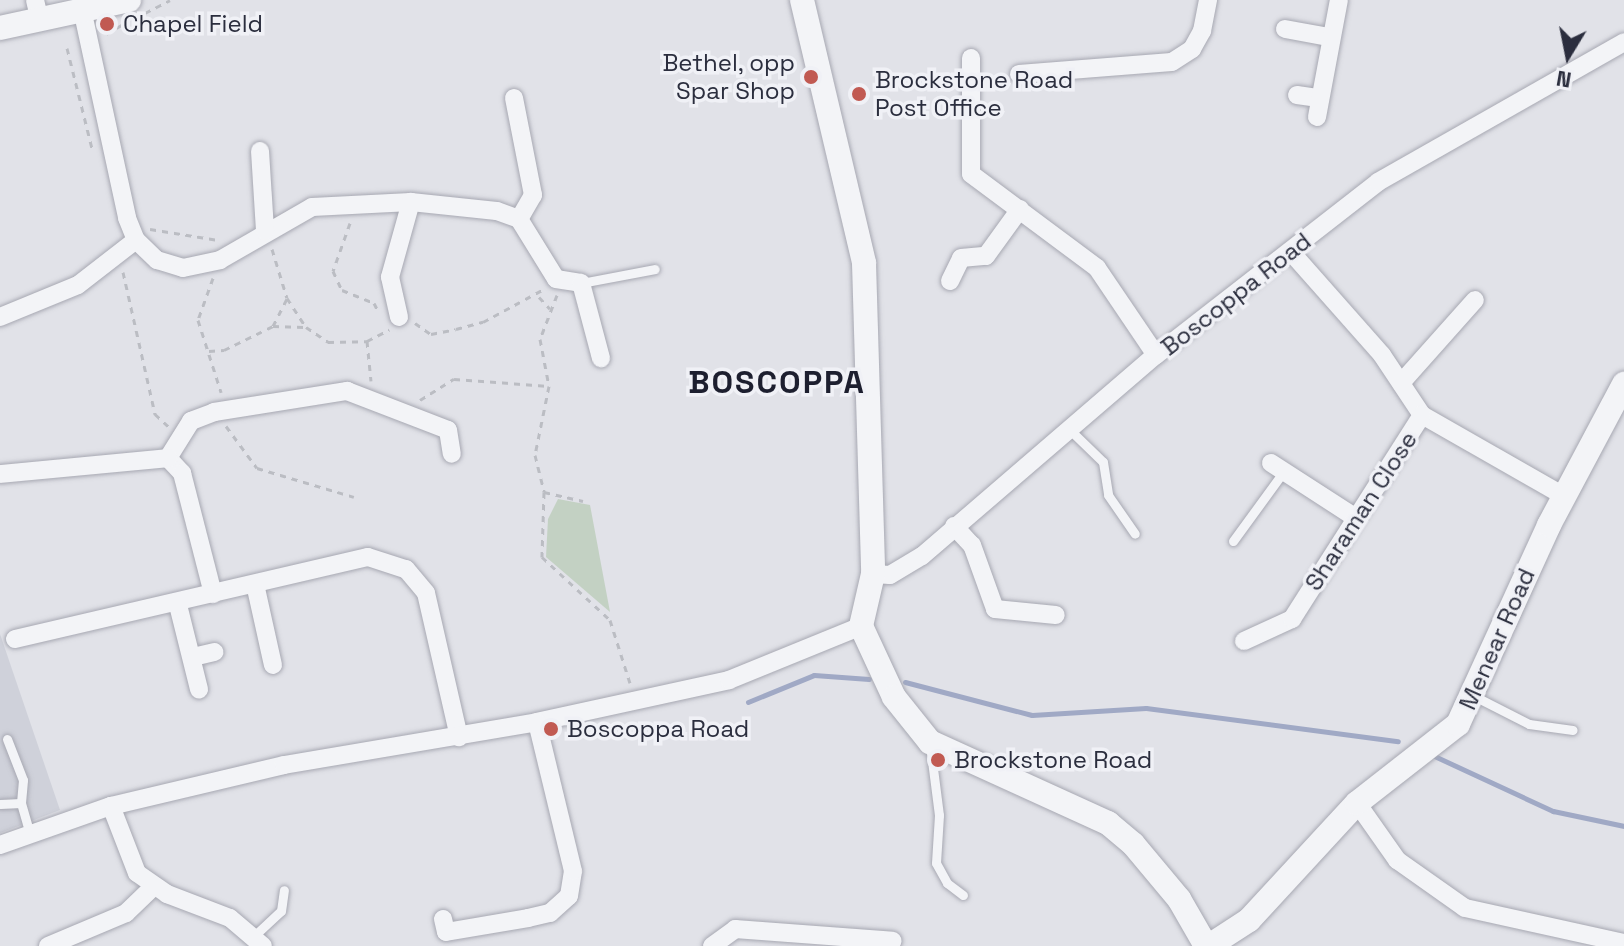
<!DOCTYPE html>
<style>
body{margin:0}
#map{position:relative;width:1624px;height:946px;overflow:hidden;background:#e1e2e8;font-family:"Space Grotesk",sans-serif}
div>[style]{position:absolute}
.built>*{inset:0;background:#cfd1da}
.green>*{inset:0;background:#c3d1c3}
.stream>*{height:5px;margin:-2.5px;padding:0 2.5px;transform-origin:2.5px;border-radius:2.5px;background:#a0a9c5}
.path>*{height:3px;margin-top:-1.5px;transform-origin:0;background:repeating-linear-gradient(90deg,#bbbdc3 0 6px,transparent 0 12px)}
.roads{filter:drop-shadow(0 0 2px #a7a8b2) drop-shadow(0 0 2px #a7a8b2)}
.service>*{height:9px;margin:-4.5px;padding:0 4.5px;transform-origin:4.5px;border-radius:4.5px;background:#f3f4f7}
.minor>*{height:18px;margin:-9px;padding:0 9px;transform-origin:9px;border-radius:9px;background:#f3f4f7}
.tertiary>*{height:24px;margin:-12px;padding:0 12px;transform-origin:12px;border-radius:12px;background:#f3f4f7}
.dots>*{width:22px;height:22px;translate:-50% -50%;box-sizing:border-box;border:4px solid #f0f1f6;border-radius:50%}
span{translate:-50% -50%;white-space:nowrap;text-align:center;line-height:1.15;-webkit-text-stroke:7px #f0f1f6;paint-order:stroke}
.poi-label{font-size:24px;color:#2b2e3e}
.left{translate:0 -50%;text-align:left}
.right{translate:-100% -50%;text-align:right}
.street-label{font-size:24px;color:#2b2e3e}
.district-label{font-size:32px;color:#1d1f2f;font-weight:700;letter-spacing:2px}
.north{position:absolute;left:1528px;top:16px;width:80px;height:80px;-webkit-text-stroke:6px #f0f1f6;paint-order:stroke;rotate:190deg;font-size:22px;font-weight:700;line-height:32px;text-align:center;color:#2b2e3e}
.north::after{content:'';display:block;margin:auto;width:28px;height:36px;background:#2b2e3e;clip-path:polygon(50% 0,100% 100%,50% 72%,0 100%)}
</style>
<div id="map">
<div class="built">
<div style="clip-path:polygon(0 634px,60px 810px,0 833px)"></div>
</div>
<div class="green">
<div style="clip-path:polygon(558px 499px,590px 505px,610px 612px,546px 557px,548px 519px)"></div>
</div>
<div class="stream">
<div style="left:905px;top:682px;width:131px;rotate:14.6deg"></div>
<div style="left:1032px;top:715px;width:114px;rotate:-3.5deg"></div>
<div style="left:1146px;top:708px;width:254px;rotate:7.5deg"></div>
<div style="left:748px;top:702px;width:71px;rotate:-22.2deg"></div>
<div style="left:814px;top:675px;width:55px;rotate:4.2deg"></div>
<div style="left:1430px;top:754px;width:136px;rotate:24.9deg"></div>
<div style="left:1553px;top:811px;width:73px;rotate:11.9deg"></div>
</div>
<div class="path">
<div style="left:145px;top:13px;width:28px;rotate:-27deg"></div>
<div style="left:106px;top:34px;width:24px;rotate:-30deg"></div>
<div style="left:67px;top:48px;width:107px;rotate:76deg"></div>
<div style="left:350px;top:223px;width:51px;rotate:109.5deg"></div>
<div style="left:333px;top:271px;width:21px;rotate:65deg"></div>
<div style="left:342px;top:290px;width:35px;rotate:22deg"></div>
<div style="left:374px;top:303px;width:9px;rotate:63deg"></div>
<div style="left:150px;top:229px;width:69px;rotate:9.2deg"></div>
<div style="left:272px;top:249px;width:51px;rotate:73deg"></div>
<div style="left:287px;top:298px;width:35px;rotate:57deg"></div>
<div style="left:306px;top:327px;width:27px;rotate:34deg"></div>
<div style="left:328px;top:342px;width:39px;rotate:-1deg"></div>
<div style="left:367px;top:341px;width:25px;rotate:-27deg"></div>
<div style="left:123px;top:272px;width:146px;rotate:77.3deg"></div>
<div style="left:155px;top:414px;width:19px;rotate:43deg"></div>
<div style="left:213px;top:278px;width:45px;rotate:109.7deg"></div>
<div style="left:198px;top:320px;width:76px;rotate:72.3deg"></div>
<div style="left:557px;top:295px;width:47px;rotate:111.1deg"></div>
<div style="left:540px;top:339px;width:48px;rotate:79.2deg"></div>
<div style="left:549px;top:386px;width:70px;rotate:101.5deg"></div>
<div style="left:535px;top:455px;width:38px;rotate:76deg"></div>
<div style="left:544px;top:492px;width:65px;rotate:91.8deg"></div>
<div style="left:542px;top:557px;width:93px;rotate:42.8deg"></div>
<div style="left:610px;top:620px;width:66px;rotate:72.4deg"></div>
<div style="left:539px;top:297px;width:16px;rotate:47deg"></div>
<div style="left:415px;top:323px;width:19px;rotate:35deg"></div>
<div style="left:431px;top:334px;width:25px;rotate:-11deg"></div>
<div style="left:456px;top:329px;width:28px;rotate:-15deg"></div>
<div style="left:483px;top:322px;width:69px;rotate:-28.4deg"></div>
<div style="left:273px;top:326px;width:31px;rotate:-63deg"></div>
<div style="left:367px;top:341px;width:40px;rotate:84.3deg"></div>
<div style="left:209px;top:351px;width:15px;rotate:-4deg"></div>
<div style="left:224px;top:350px;width:55px;rotate:-26.1deg"></div>
<div style="left:273px;top:326px;width:31px;rotate:2deg"></div>
<div style="left:420px;top:400px;width:40px;rotate:-32deg"></div>
<div style="left:454px;top:379px;width:95px;rotate:4.2deg"></div>
<div style="left:226px;top:426px;width:52px;rotate:53.6deg"></div>
<div style="left:257px;top:468px;width:101px;rotate:16.6deg"></div>
<div style="left:544px;top:492px;width:40px;rotate:13deg"></div>
</div>
<div class="roads">
<div class="service">
<div style="left:581px;top:283px;width:75px;rotate:-10.7deg"></div>
<div style="left:1069px;top:429px;width:47px;rotate:44.1deg"></div>
<div style="left:1103px;top:462px;width:33px;rotate:81deg"></div>
<div style="left:1108px;top:495px;width:47px;rotate:55.3deg"></div>
<div style="left:1233px;top:541px;width:87px;rotate:-53.9deg"></div>
<div style="left:1472px;top:695px;width:64px;rotate:27deg"></div>
<div style="left:1529px;top:724px;width:44px;rotate:7.8deg"></div>
<div style="left:7px;top:739px;width:44px;rotate:68.7deg"></div>
<div style="left:23px;top:780px;width:23px;rotate:95deg"></div>
<div style="left:21px;top:803px;width:32px;rotate:74deg"></div>
<div style="left:930px;top:745px;width:71px;rotate:82.7deg"></div>
<div style="left:939px;top:815px;width:48px;rotate:93.6deg"></div>
<div style="left:936px;top:863px;width:23px;rotate:61deg"></div>
<div style="left:947px;top:883px;width:20px;rotate:37deg"></div>
<div style="left:0;top:804px;width:21px;rotate:-3deg"></div>
<div style="left:255px;top:935px;width:35px;rotate:-43deg"></div>
<div style="left:281px;top:911px;width:21px;rotate:-82deg"></div>
</div>
<div class="minor">
<div style="left:35px;top:0;width:18px;rotate:77deg"></div>
<div style="left:82px;top:9px;width:214px;rotate:77.8deg"></div>
<div style="left:127px;top:218px;width:24px;rotate:68deg"></div>
<div style="left:136px;top:240px;width:29px;rotate:44deg"></div>
<div style="left:157px;top:260px;width:27px;rotate:17deg"></div>
<div style="left:183px;top:268px;width:38px;rotate:-12deg"></div>
<div style="left:220px;top:260px;width:106px;rotate:-29.9deg"></div>
<div style="left:312px;top:207px;width:99px;rotate:-2.9deg"></div>
<div style="left:411px;top:202px;width:86px;rotate:6deg"></div>
<div style="left:497px;top:211px;width:23px;rotate:20deg"></div>
<div style="left:519px;top:219px;width:70px;rotate:58.3deg"></div>
<div style="left:556px;top:279px;width:25px;rotate:9deg"></div>
<div style="left:581px;top:283px;width:78px;rotate:75.1deg"></div>
<div style="left:1285px;top:29px;width:45px;rotate:10.3deg"></div>
<div style="left:971px;top:58px;width:116px;rotate:90deg"></div>
<div style="left:971px;top:174px;width:157px;rotate:36.7deg"></div>
<div style="left:1097px;top:268px;width:105px;rotate:55.9deg"></div>
<div style="left:1019px;top:74px;width:153px;rotate:-4.5deg"></div>
<div style="left:1172px;top:62px;width:24px;rotate:-33deg"></div>
<div style="left:1192px;top:49px;width:21px;rotate:-61deg"></div>
<div style="left:1202px;top:31px;width:32px;rotate:-79deg"></div>
<div style="left:1297px;top:95px;width:22px;rotate:8deg"></div>
<div style="left:514px;top:98px;width:99px;rotate:78.9deg"></div>
<div style="left:533px;top:195px;width:28px;rotate:120deg"></div>
<div style="left:1317px;top:117px;width:119px;rotate:-79.4deg"></div>
<div style="left:260px;top:151px;width:80px;rotate:86.4deg"></div>
<div style="left:1291px;top:252px;width:137px;rotate:48.5deg"></div>
<div style="left:1382px;top:355px;width:72px;rotate:56.3deg"></div>
<div style="left:1422px;top:415px;width:163px;rotate:29.7deg"></div>
<div style="left:950px;top:281px;width:25px;rotate:-64deg"></div>
<div style="left:961px;top:258px;width:25px;rotate:-5deg"></div>
<div style="left:986px;top:256px;width:58px;rotate:-54.1deg"></div>
<div style="left:0;top:317px;width:84px;rotate:-22.3deg"></div>
<div style="left:78px;top:285px;width:73px;rotate:-37.8deg"></div>
<div style="left:399px;top:317px;width:41px;rotate:-102.7deg"></div>
<div style="left:390px;top:277px;width:78px;rotate:-74.4deg"></div>
<div style="left:1401px;top:383px;width:111px;rotate:-48.3deg"></div>
<div style="left:168px;top:458px;width:44px;rotate:-58.1deg"></div>
<div style="left:191px;top:421px;width:25px;rotate:-21deg"></div>
<div style="left:214px;top:412px;width:135px;rotate:-9deg"></div>
<div style="left:347px;top:391px;width:108px;rotate:21.1deg"></div>
<div style="left:448px;top:430px;width:24px;rotate:81deg"></div>
<div style="left:168px;top:458px;width:21px;rotate:47deg"></div>
<div style="left:182px;top:473px;width:125px;rotate:75.6deg"></div>
<div style="left:1271px;top:463px;width:101px;rotate:32.9deg"></div>
<div style="left:0;top:474px;width:169px;rotate:-5.4deg"></div>
<div style="left:954px;top:526px;width:26px;rotate:47deg"></div>
<div style="left:972px;top:545px;width:68px;rotate:70.2deg"></div>
<div style="left:995px;top:609px;width:61px;rotate:5.6deg"></div>
<div style="left:873px;top:574px;width:17px;rotate:3deg"></div>
<div style="left:890px;top:575px;width:37px;rotate:-31deg"></div>
<div style="left:922px;top:556px;width:308px;rotate:-40.7deg"></div>
<div style="left:1156px;top:355px;width:281px;rotate:-37.9deg"></div>
<div style="left:1378px;top:182px;width:283px;rotate:-29.6deg"></div>
<div style="left:255px;top:584px;width:83px;rotate:77.5deg"></div>
<div style="left:178px;top:605px;width:87px;rotate:76deg"></div>
<div style="left:15px;top:639px;width:362px;rotate:-13.1deg"></div>
<div style="left:368px;top:557px;width:40px;rotate:18deg"></div>
<div style="left:406px;top:569px;width:31px;rotate:50deg"></div>
<div style="left:426px;top:593px;width:148px;rotate:77.1deg"></div>
<div style="left:1244px;top:641px;width:53px;rotate:-24.6deg"></div>
<div style="left:1292px;top:619px;width:242px;rotate:-57.5deg"></div>
<div style="left:193px;top:657px;width:22px;rotate:-13deg"></div>
<div style="left:1357px;top:803px;width:70px;rotate:54.9deg"></div>
<div style="left:1397px;top:860px;width:83px;rotate:35.2deg"></div>
<div style="left:1465px;top:908px;width:163px;rotate:12.4deg"></div>
<div style="left:111px;top:806px;width:72px;rotate:68.8deg"></div>
<div style="left:137px;top:873px;width:37px;rotate:35deg"></div>
<div style="left:167px;top:894px;width:67px;rotate:20.9deg"></div>
<div style="left:230px;top:918px;width:43px;rotate:40.3deg"></div>
<div style="left:0;top:845px;width:118px;rotate:-19.4deg"></div>
<div style="left:111px;top:806px;width:178px;rotate:-13.3deg"></div>
<div style="left:284px;top:765px;width:257px;rotate:-9.6deg"></div>
<div style="left:537px;top:722px;width:197px;rotate:-12.3deg"></div>
<div style="left:729px;top:680px;width:143px;rotate:-22.2deg"></div>
<div style="left:443px;top:919px;width:13px;rotate:77deg"></div>
<div style="left:446px;top:932px;width:83px;rotate:-9.7deg"></div>
<div style="left:528px;top:918px;width:23px;rotate:-13deg"></div>
<div style="left:550px;top:913px;width:25px;rotate:-42deg"></div>
<div style="left:569px;top:896px;width:25px;rotate:-81deg"></div>
<div style="left:573px;top:871px;width:153px;rotate:-103.6deg"></div>
<div style="left:48px;top:946px;width:85px;rotate:-22.9deg"></div>
<div style="left:126px;top:913px;width:39px;rotate:-44deg"></div>
<div style="left:712px;top:946px;width:29px;rotate:-36deg"></div>
<div style="left:735px;top:929px;width:158px;rotate:4.3deg"></div>
</div>
<div class="tertiary">
<div style="left:802px;top:0;width:270px;rotate:76.7deg"></div>
<div style="left:864px;top:263px;width:311px;rotate:88.3deg"></div>
<div style="left:873px;top:574px;width:53px;rotate:103deg"></div>
<div style="left:861px;top:626px;width:78px;rotate:65.1deg"></div>
<div style="left:894px;top:697px;width:58px;rotate:51.3deg"></div>
<div style="left:930px;top:742px;width:196px;rotate:24.5deg"></div>
<div style="left:1108px;top:823px;width:33px;rotate:40deg"></div>
<div style="left:1133px;top:844px;width:72px;rotate:50.1deg"></div>
<div style="left:1179px;top:899px;width:54px;rotate:60.1deg"></div>
<div style="left:0;top:28px;width:132px;rotate:-12.2deg"></div>
<div style="left:1209px;top:946px;width:48px;rotate:-33deg"></div>
<div style="left:1249px;top:920px;width:159px;rotate:-47.3deg"></div>
<div style="left:1357px;top:803px;width:128px;rotate:-38deg"></div>
<div style="left:1458px;top:724px;width:219px;rotate:-65.4deg"></div>
<div style="left:1549px;top:525px;width:160px;rotate:-62deg"></div>
</div>
</div>
<div class="dots">
<div style="left:107px;top:24px;background:#c15a52"></div>
<div style="left:811px;top:77px;background:#c15a52"></div>
<div style="left:859px;top:94px;background:#c15a52"></div>
<div style="left:551px;top:729px;background:#c15a52"></div>
<div style="left:938px;top:760px;background:#c15a52"></div>
</div>
<div class="poi-label">
<span class="left" style="left:123px;top:24px">Chapel Field</span>
<span class="right" style="left:795px;top:77px">Bethel, opp<br>Spar Shop</span>
<span class="left" style="left:875px;top:94px">Brockstone Road<br>Post Office</span>
<span class="left" style="left:567px;top:729px">Boscoppa Road</span>
<span class="left" style="left:954px;top:760px">Brockstone Road</span>
</div>
<div class="street-label">
<span style="left:1236px;top:294px;rotate:-38deg">Boscoppa Road</span>
<span style="left:1361px;top:511px;rotate:-57deg">Sharaman Close</span>
<span style="left:1497px;top:639px;rotate:-66deg">Menear Road</span>
</div>
<div class="district-label">
<span style="left:777px;top:382px">BOSCOPPA</span>
</div>
<div class="north">N</div>
</div>
